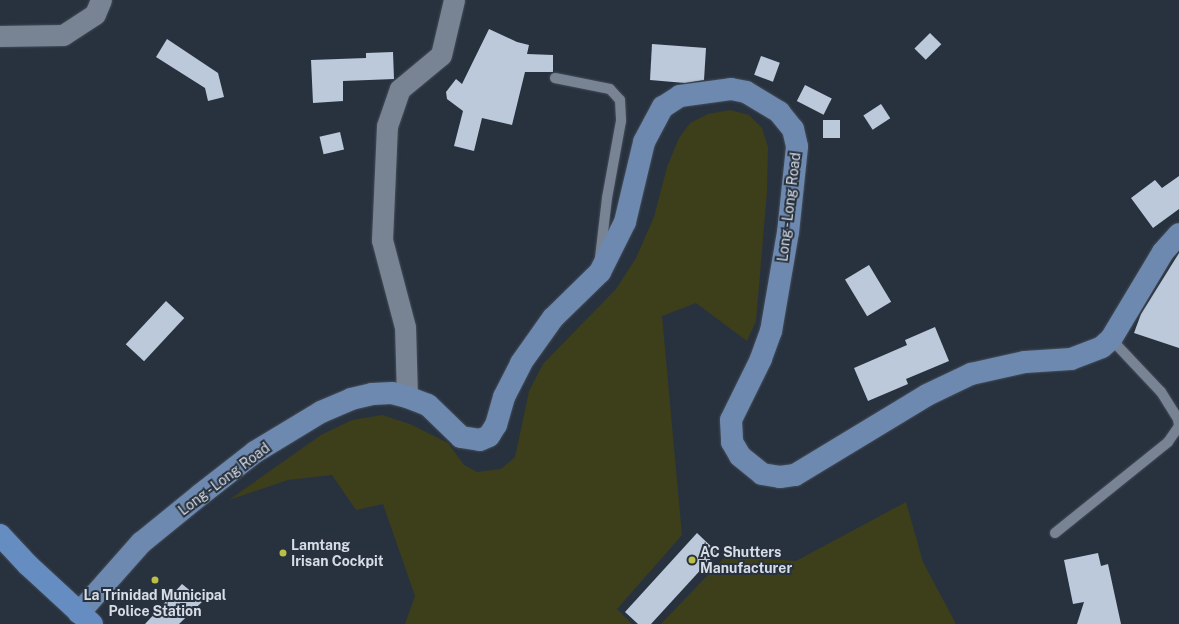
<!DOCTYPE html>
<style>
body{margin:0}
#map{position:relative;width:1179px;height:624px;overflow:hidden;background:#28323f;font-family:"Public Sans",sans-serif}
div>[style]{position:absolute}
.green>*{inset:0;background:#3d3e1a}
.building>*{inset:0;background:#bcc9da;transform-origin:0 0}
.roads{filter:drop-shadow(0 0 1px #444d58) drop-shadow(0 0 1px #444d58)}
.lane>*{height:10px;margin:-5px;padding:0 5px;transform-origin:5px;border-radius:5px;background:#788494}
.street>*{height:21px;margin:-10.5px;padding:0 10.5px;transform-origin:10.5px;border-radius:10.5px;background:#788494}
.primary>*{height:22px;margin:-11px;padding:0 11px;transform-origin:11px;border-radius:11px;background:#6d89af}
.highway>*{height:22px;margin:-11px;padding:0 11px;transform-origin:11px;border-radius:11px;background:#658dc1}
.dots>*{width:11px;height:11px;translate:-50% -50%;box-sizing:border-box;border:2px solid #28323f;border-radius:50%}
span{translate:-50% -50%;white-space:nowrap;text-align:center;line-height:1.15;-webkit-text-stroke:4px #28323f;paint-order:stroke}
.street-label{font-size:14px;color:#d7dde6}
.poi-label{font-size:14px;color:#d7dde6;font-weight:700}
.left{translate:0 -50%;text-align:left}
</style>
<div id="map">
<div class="green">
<div style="clip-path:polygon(730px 110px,749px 115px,762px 128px,768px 147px,767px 191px,756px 321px,747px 341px,696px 303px,662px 316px,682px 535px,617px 609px,632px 624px,405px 624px,415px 596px,383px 504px,356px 510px,332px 475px,288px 480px,229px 500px,321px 435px,352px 420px,382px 415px,410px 424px,448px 443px,464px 465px,477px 472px,501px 469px,515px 457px,529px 391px,543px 364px,616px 289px,636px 258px,654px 217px,667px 167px,679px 138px,690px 123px,708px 114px)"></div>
<div style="clip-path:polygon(906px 502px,923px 562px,956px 624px,661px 624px,726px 556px,796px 561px)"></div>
</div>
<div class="building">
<div style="clip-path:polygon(489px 29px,517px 42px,529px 45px,527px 54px,553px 55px,553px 72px,525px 72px,512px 125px,482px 118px,474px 151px,454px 146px,463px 111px,447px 99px,446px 92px,456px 79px,462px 84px)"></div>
<div style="left:930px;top:33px;width:16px;height:22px;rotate:45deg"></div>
<div style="clip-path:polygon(167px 39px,218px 73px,224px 97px,208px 101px,205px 88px,156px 57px)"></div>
<div style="clip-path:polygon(652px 44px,706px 48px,704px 80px,685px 83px,650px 80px)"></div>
<div style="clip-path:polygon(393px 52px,394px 79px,343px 81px,343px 101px,313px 103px,311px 60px,366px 58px,366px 53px)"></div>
<div style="left:761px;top:56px;width:20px;height:20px;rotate:20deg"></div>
<div style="left:805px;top:85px;width:30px;height:18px;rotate:27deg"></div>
<div style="left:881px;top:104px;width:17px;height:21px;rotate:57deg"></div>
<div style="left:823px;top:120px;width:17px;height:18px"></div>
<div style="left:340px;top:132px;width:18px;height:21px;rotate:77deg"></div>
<div style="clip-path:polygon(1179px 176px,1179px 209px,1153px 228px,1131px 198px,1155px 180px,1162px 188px)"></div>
<div style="clip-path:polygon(1179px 253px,1179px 348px,1134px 333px,1141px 314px)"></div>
<div style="left:869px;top:265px;width:43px;height:28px;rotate:59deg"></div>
<div style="left:166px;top:301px;width:25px;height:59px;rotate:43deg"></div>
<div style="clip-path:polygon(935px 327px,949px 361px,906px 379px,908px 384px,868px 401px,854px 368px,907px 345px,905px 340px)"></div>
<div style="clip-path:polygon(697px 533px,717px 552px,651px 624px,638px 624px,625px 612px)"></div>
<div style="clip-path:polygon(1098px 553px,1101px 566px,1108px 564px,1121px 624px,1077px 624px,1084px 602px,1073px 604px,1064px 560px)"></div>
<div style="clip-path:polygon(182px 584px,203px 601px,179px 624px,145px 624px)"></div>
</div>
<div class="roads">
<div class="lane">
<div style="left:555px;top:78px;width:56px;rotate:11.3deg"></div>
<div style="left:610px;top:89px;width:15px;rotate:48deg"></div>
<div style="left:620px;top:100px;width:21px;rotate:87deg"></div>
<div style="left:621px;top:121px;width:78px;rotate:100.3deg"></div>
<div style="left:607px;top:198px;width:60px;rotate:96.7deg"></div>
<div style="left:1055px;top:533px;width:145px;rotate:-38.8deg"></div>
<div style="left:1168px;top:442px;width:19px;rotate:-55deg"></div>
<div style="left:1179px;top:426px;width:7px;rotate:-98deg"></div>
<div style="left:1178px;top:419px;width:32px;rotate:-122deg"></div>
<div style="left:1161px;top:392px;width:73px;rotate:-133.3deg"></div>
</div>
<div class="street">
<div style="left:0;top:36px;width:63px;rotate:-0.9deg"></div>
<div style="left:63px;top:35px;width:38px;rotate:-33deg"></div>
<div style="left:95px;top:14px;width:15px;rotate:-67deg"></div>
<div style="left:407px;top:397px;width:70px;rotate:-91.6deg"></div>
<div style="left:405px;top:327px;width:90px;rotate:-104.8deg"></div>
<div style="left:382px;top:240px;width:114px;rotate:-87.5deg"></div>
<div style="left:387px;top:126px;width:39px;rotate:-71deg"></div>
<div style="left:400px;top:89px;width:53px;rotate:-39.7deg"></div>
<div style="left:441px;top:55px;width:57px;rotate:-76.7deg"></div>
</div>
<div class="primary">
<div style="left:79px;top:613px;width:94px;rotate:-48.5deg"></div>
<div style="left:141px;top:543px;width:76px;rotate:-39.1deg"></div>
<div style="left:200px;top:495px;width:70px;rotate:-38deg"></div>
<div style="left:255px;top:452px;width:77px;rotate:-31.2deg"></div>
<div style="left:321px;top:412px;width:33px;rotate:-23deg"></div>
<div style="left:351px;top:399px;width:22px;rotate:-13deg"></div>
<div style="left:372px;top:394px;width:20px;rotate:-3deg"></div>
<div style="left:392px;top:393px;width:16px;rotate:15deg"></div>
<div style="left:407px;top:397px;width:22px;rotate:21deg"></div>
<div style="left:428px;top:405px;width:46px;rotate:44.1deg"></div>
<div style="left:461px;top:437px;width:19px;rotate:9deg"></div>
<div style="left:480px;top:440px;width:10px;rotate:-24deg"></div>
<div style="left:489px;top:436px;width:13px;rotate:-58deg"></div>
<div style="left:496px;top:425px;width:29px;rotate:-74deg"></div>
<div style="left:504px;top:397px;width:38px;rotate:-63deg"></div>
<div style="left:521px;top:363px;width:55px;rotate:-54.6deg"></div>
<div style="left:553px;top:318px;width:66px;rotate:-44.4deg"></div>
<div style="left:600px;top:272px;width:56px;rotate:-63.4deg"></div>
<div style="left:625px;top:222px;width:82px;rotate:-76.6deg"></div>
<div style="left:644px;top:142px;width:40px;rotate:-62deg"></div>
<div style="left:663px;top:107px;width:20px;rotate:-33deg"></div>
<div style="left:680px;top:96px;width:51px;rotate:-7.8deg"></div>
<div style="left:731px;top:89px;width:15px;rotate:11deg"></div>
<div style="left:746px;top:92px;width:39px;rotate:31deg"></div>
<div style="left:779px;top:112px;width:22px;rotate:51deg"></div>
<div style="left:793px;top:129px;width:18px;rotate:77deg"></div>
<div style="left:797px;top:147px;width:85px;rotate:96deg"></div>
<div style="left:788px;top:232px;width:100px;rotate:99.7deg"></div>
<div style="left:771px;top:331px;width:30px;rotate:110deg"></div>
<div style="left:761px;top:359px;width:68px;rotate:116.2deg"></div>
<div style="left:731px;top:420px;width:22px;rotate:87deg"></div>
<div style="left:732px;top:442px;width:16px;rotate:60deg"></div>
<div style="left:740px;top:456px;width:28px;rotate:39deg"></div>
<div style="left:762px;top:474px;width:18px;rotate:9deg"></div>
<div style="left:780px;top:477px;width:15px;rotate:-8deg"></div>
<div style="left:795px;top:475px;width:154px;rotate:-31.2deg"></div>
<div style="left:927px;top:395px;width:49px;rotate:-25.5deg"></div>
<div style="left:971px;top:374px;width:55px;rotate:-12.5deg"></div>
<div style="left:1025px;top:362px;width:46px;rotate:-3.7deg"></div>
<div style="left:1071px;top:359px;width:33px;rotate:-21deg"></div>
<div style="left:1102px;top:347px;width:12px;rotate:-42deg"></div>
<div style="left:1111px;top:339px;width:101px;rotate:-59.1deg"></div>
<div style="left:1163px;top:252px;width:24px;rotate:-48deg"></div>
</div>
<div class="highway">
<div style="left:0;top:535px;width:41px;rotate:47deg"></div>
<div style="left:28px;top:565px;width:87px;rotate:42.7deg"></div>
</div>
</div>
<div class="dots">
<div style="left:283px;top:553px;background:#bbc044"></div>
<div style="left:692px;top:560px;background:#bbc044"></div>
<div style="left:155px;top:580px;background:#bbc044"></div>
</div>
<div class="street-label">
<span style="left:789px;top:207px;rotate:-83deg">Long - Long Road</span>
<span style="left:224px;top:479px;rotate:-37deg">Long - Long Road</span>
</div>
<div class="poi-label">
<span class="left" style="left:291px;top:553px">Lamtang<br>Irisan Cockpit</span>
<span class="left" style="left:700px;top:560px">AC Shutters<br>Manufacturer</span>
<span style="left:155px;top:603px">La Trinidad Municipal<br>Police Station</span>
</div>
</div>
